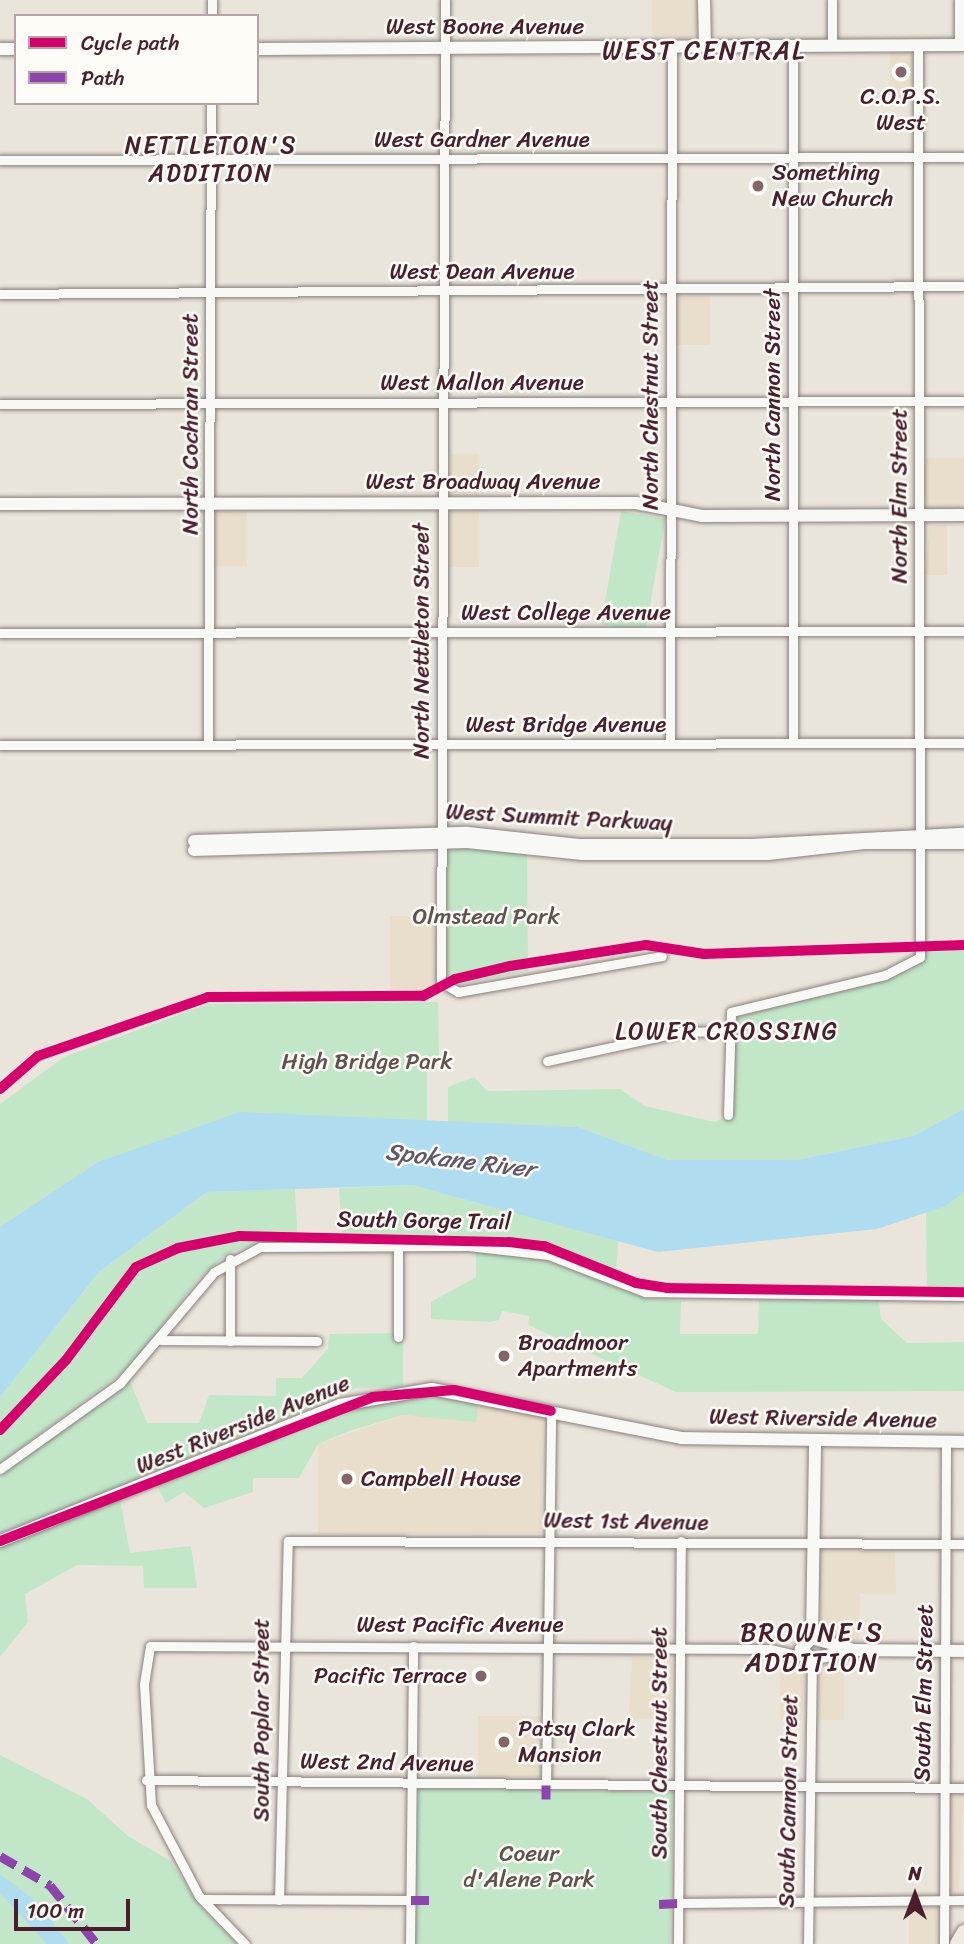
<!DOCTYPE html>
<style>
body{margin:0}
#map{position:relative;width:964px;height:1944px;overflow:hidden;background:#eae5db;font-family:Sriracha,sans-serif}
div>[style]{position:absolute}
.built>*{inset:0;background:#e8decb;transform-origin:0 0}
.green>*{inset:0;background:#c1e7c8;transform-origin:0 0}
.water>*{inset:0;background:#afddef}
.roads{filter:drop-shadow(0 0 2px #8a807e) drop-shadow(0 0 2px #8a807e)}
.street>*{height:9px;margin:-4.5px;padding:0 4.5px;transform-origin:4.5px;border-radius:4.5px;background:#f8f8f4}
.secondary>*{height:12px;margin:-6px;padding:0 6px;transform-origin:6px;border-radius:6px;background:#f8f8f4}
.primary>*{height:14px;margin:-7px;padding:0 7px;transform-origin:7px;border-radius:7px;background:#efebe3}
.quiet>*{height:9px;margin-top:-4.5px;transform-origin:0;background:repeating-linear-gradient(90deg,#8e44ad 0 18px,transparent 0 27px)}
.cycleway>*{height:10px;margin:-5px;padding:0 5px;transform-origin:5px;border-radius:5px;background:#d6006c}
.dots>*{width:19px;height:19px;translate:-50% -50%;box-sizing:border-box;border:4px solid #fdfcf7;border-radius:50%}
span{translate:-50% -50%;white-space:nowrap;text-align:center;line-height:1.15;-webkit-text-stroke:5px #fdfcf7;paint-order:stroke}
.street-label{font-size:23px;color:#4a1f2b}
.poi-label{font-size:23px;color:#4a1f2b}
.left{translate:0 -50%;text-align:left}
.right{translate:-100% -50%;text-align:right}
.park-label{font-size:23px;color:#60524e}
.neighbourhood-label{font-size:24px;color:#4a1f2b;letter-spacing:2px}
.water-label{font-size:24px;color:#615768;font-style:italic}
.quarter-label{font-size:26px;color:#4a1f2b;letter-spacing:2px}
.legend{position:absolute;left:14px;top:14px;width:245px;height:91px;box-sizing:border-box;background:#fdfcf7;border:2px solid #b5a4a5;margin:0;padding:9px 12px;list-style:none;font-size:21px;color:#4a1f2b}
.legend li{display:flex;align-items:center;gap:14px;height:35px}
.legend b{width:35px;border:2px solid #b5a4a5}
.north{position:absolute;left:880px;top:1860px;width:70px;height:70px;-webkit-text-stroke:5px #fdfcf7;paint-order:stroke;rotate:0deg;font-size:19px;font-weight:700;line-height:28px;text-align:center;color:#4a1f2b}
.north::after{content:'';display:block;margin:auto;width:24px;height:32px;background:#4a1f2b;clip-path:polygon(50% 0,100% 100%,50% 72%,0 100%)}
.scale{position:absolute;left:14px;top:1899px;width:116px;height:32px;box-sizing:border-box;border:4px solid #4a1f2b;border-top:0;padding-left:9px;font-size:21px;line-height:24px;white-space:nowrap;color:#4a1f2b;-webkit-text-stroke:5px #fdfcf7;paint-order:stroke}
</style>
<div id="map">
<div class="built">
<div style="left:652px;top:0;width:46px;height:39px"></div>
<div style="left:890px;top:52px;width:22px;height:48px"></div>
<div style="left:710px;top:296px;width:49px;height:35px;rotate:90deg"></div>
<div style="left:449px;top:454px;width:30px;height:42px"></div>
<div style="left:924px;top:458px;width:40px;height:50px"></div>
<div style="left:449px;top:510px;width:30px;height:57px"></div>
<div style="left:215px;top:511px;width:32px;height:55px"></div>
<div style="clip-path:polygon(930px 525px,947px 525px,947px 575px,925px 575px)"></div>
<div style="clip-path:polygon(390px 916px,433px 916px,437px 989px,390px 994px)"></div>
<div style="clip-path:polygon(479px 1401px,543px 1415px,541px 1533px,318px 1534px,318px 1444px,403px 1415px,475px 1421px)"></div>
<div style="clip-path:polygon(817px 1549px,895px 1549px,896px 1594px,860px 1594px,859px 1641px,825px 1640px,816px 1632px)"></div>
<div style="left:632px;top:1657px;width:41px;height:61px;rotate:3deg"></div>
<div style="clip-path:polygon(780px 1658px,805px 1667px,802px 1720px,780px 1720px)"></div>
<div style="left:844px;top:1660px;width:60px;height:26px;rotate:90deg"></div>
<div style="left:478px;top:1716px;width:63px;height:61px"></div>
<div style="left:946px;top:1794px;width:18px;height:101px;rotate:3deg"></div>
<div style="left:909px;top:1908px;width:27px;height:36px"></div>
</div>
<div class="green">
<div style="left:621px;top:511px;width:45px;height:115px;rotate:10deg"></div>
<div style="clip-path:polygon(447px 847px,527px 850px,528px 971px,453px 986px,444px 979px)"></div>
<div style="clip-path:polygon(964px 947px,964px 1109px,913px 1136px,797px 1160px,668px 1160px,578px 1127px,448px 1124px,448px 1087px,474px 1077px,487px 1091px,620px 1089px,645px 1106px,714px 1122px,733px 1114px,733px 1015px,911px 970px,924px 961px,924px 950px)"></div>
<div style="clip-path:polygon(438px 1002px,439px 1058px,427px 1060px,427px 1124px,98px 1162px,0 1227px,0 1104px,64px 1057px,208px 1004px)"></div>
<div style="clip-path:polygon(412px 1185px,618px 1240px,616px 1276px,542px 1248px,343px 1243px,339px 1188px)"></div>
<div style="clip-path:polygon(295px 1189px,298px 1243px,251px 1245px,228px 1253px,199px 1278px,130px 1367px,0 1463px,0 1397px,99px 1272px,207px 1192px)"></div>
<div style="clip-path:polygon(964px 1192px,964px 1293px,927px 1293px,926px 1213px)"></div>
<div style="clip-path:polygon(476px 1252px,545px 1260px,648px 1299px,681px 1301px,680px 1334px,758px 1334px,759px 1300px,879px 1301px,881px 1319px,907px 1343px,964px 1342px,964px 1391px,676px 1392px,528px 1325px,529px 1316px,502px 1311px,499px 1320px,489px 1322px,431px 1319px,431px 1302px,476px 1277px)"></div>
<div style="clip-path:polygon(403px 1333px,403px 1387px,356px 1388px,185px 1465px,0 1533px,0 1476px,130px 1381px,147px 1423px,199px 1423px,209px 1395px,276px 1396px,276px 1378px,302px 1378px,328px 1349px,329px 1334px)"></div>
<div style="clip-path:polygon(435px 1394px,479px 1401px,476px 1422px,403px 1415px,349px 1431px,318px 1444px,299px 1478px,253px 1478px,253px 1492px,204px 1508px,184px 1492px,166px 1503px,157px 1486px,352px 1407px)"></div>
<div style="clip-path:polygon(120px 1499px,130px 1553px,191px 1546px,197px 1588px,144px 1588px,143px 1566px,77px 1565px,25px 1594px,28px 1622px,0 1657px,0 1544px)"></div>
<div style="clip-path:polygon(0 1755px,87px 1799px,128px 1836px,171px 1861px,200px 1907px,237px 1944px,0 1944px)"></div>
<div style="left:418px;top:1788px;width:255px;height:156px;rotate:1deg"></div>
</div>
<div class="water">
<div style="clip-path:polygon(964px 1109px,964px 1192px,946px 1206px,877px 1229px,658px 1252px,412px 1185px,207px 1192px,99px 1272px,0 1397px,0 1227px,98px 1162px,240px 1112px,578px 1127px,668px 1160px,797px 1160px,913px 1136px)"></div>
<div style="clip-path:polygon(0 1874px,38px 1903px,69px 1944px,47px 1944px,0 1893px)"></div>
</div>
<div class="roads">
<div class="street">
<div style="left:445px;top:0;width:982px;rotate:90.23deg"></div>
<div style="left:441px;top:982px;width:20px;rotate:30deg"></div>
<div style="left:458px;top:992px;width:207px;rotate:-10deg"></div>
<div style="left:832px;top:0;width:46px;rotate:90deg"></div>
<div style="left:959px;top:0;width:45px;rotate:90deg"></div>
<div style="left:212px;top:16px;width:16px;rotate:-90deg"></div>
<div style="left:793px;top:46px;width:697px;rotate:90deg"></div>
<div style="left:0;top:160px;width:964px;rotate:-0.18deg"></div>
<div style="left:0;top:294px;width:964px;rotate:-0.48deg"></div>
<div style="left:0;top:404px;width:964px;rotate:-0.18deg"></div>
<div style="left:0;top:633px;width:964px;rotate:-0.12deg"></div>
<div style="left:670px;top:744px;width:697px;rotate:-89.84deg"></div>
<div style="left:0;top:745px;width:964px;rotate:-0.12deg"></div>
<div style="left:208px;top:745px;width:642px;rotate:-89.73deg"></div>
<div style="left:547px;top:1061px;width:136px;rotate:-12.3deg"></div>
<div style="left:680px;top:1032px;width:49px;rotate:-1.2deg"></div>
<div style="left:728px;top:1115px;width:103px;rotate:-88.3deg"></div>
<div style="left:731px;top:1012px;width:158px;rotate:-13.5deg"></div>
<div style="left:885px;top:975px;width:39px;rotate:-27deg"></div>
<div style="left:920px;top:957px;width:911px;rotate:-90.13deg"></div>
<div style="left:398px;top:1247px;width:90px;rotate:90deg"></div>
<div style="left:161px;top:1340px;width:156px;rotate:0.4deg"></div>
<div style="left:230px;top:1341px;width:82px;rotate:-90deg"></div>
<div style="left:0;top:1469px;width:148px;rotate:-35.6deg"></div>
<div style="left:120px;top:1383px;width:145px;rotate:-49.7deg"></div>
<div style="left:214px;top:1272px;width:52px;rotate:-28.5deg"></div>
<div style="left:260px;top:1247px;width:208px;rotate:-0.3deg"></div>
<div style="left:468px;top:1246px;width:81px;rotate:6.4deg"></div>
<div style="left:548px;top:1255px;width:104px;rotate:20.9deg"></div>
<div style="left:645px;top:1292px;width:319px;rotate:0.7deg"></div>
<div style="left:146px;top:1780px;width:818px;rotate:0.56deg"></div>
<div style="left:546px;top:1785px;width:374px;rotate:-89.2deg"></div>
<div style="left:202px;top:1899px;width:209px;rotate:0.3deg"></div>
<div style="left:279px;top:1900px;width:359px;rotate:-88.6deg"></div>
<div style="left:288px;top:1541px;width:676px;rotate:0.25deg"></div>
<div style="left:678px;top:1903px;width:286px;rotate:-0.6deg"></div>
<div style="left:245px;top:1944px;width:66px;rotate:-133.8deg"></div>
<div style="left:199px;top:1896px;width:103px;rotate:-117.8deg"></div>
<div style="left:151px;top:1805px;width:121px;rotate:-93.3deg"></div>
<div style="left:144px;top:1684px;width:38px;rotate:-81deg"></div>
<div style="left:150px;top:1646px;width:620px;rotate:0.28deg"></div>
<div style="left:770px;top:1649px;width:36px;rotate:13deg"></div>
<div style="left:410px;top:1944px;width:298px;rotate:-89.4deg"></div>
<div style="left:678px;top:1944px;width:403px;rotate:-89.6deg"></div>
<div style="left:808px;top:1944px;width:285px;rotate:-89.2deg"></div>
<div style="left:944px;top:1944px;width:503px;rotate:-89.77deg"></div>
</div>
<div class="secondary">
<div style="left:704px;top:0;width:47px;rotate:88.8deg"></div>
<div style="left:0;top:49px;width:16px"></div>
<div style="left:257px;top:49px;width:707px;rotate:-0.32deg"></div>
<div style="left:0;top:504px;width:636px;rotate:-0.09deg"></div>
<div style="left:636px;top:503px;width:67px;rotate:11.1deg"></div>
<div style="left:702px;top:516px;width:262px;rotate:-0.2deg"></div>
<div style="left:194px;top:841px;width:274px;rotate:-1.7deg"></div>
<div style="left:468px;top:833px;width:114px;rotate:6.1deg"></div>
<div style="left:581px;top:845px;width:170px"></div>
<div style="left:751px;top:845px;width:213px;rotate:-3deg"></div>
<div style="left:194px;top:850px;width:273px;rotate:-1.7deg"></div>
<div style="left:467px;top:842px;width:116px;rotate:6deg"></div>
<div style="left:582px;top:854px;width:186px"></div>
<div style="left:768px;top:854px;width:97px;rotate:-6.5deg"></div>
<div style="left:864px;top:843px;width:100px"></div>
<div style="left:0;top:1541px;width:366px;rotate:-21.8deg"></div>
<div style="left:340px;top:1405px;width:93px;rotate:-9.9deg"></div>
<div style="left:432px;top:1389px;width:255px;rotate:11.1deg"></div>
<div style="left:682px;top:1438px;width:282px;rotate:0.8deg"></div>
<div style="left:812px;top:1638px;width:198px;rotate:-89.1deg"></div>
<div style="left:854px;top:1650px;width:44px;rotate:-164.1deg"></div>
<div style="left:812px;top:1638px;width:16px;rotate:135deg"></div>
<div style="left:801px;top:1649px;width:15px;rotate:42deg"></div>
<div style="left:812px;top:1659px;width:43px;rotate:-12.1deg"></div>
<div style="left:854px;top:1650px;width:110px;rotate:0.5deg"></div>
</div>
<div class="primary">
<div style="left:957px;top:1944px;width:14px;rotate:-60deg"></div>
</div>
</div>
<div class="quiet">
<div style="left:546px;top:1799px;width:14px;rotate:-90deg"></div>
<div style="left:0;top:1856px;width:58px;rotate:30.1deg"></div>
<div style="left:50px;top:1885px;width:75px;rotate:51.5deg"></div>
<div style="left:411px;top:1900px;width:21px"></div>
<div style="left:659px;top:1904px;width:19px;rotate:-3deg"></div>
</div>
<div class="cycleway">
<div style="left:0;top:1089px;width:50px;rotate:-41deg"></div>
<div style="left:38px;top:1056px;width:180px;rotate:-19.1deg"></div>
<div style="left:208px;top:997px;width:215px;rotate:-0.3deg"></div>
<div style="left:423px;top:996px;width:36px;rotate:-28deg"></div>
<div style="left:455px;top:979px;width:57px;rotate:-13.3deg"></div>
<div style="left:510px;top:966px;width:138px;rotate:-8.8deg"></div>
<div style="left:646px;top:945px;width:59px;rotate:8.8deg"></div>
<div style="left:704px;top:954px;width:260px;rotate:-2deg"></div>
<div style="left:0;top:1430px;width:96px;rotate:-46.7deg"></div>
<div style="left:66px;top:1360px;width:116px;rotate:-53deg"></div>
<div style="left:136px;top:1267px;width:46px;rotate:-24.3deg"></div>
<div style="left:178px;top:1248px;width:62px;rotate:-11.1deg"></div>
<div style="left:239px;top:1236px;width:270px;rotate:1.3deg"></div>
<div style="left:509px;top:1242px;width:35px;rotate:7deg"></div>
<div style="left:544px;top:1246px;width:99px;rotate:21.9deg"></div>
<div style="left:636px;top:1283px;width:31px;rotate:9deg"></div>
<div style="left:667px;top:1288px;width:297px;rotate:0.8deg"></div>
<div style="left:0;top:1541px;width:400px;rotate:-21.1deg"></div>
<div style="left:373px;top:1397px;width:81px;rotate:-4.9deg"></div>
<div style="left:454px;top:1390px;width:99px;rotate:12.2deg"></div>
</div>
<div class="dots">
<div style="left:901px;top:72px;background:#826469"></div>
<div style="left:758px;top:186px;background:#826469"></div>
<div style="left:504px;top:1356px;background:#826469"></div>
<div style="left:347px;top:1479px;background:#826469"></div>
<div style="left:481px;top:1676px;background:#826469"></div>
<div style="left:504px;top:1742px;background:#826469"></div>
</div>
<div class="street-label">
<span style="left:485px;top:27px">West Boone Avenue</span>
<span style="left:482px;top:140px">West Gardner Avenue</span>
<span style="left:482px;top:272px">West Dean Avenue</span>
<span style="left:482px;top:383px">West Mallon Avenue</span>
<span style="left:651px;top:395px;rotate:-90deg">North Chestnut Street</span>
<span style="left:773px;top:395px;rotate:-90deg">North Cannon Street</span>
<span style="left:191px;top:424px;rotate:-90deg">North Cochran Street</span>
<span style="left:483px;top:482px">West Broadway Avenue</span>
<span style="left:900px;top:496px;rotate:-90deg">North Elm Street</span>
<span style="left:566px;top:613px">West College Avenue</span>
<span style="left:422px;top:641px;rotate:-90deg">North Nettleton Street</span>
<span style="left:566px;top:725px">West Bridge Avenue</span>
<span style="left:559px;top:818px;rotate:3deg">West Summit Parkway</span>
<span style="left:424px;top:1221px;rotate:1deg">South Gorge Trail</span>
<span style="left:823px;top:1419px;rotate:1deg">West Riverside Avenue</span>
<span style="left:243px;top:1425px;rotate:-22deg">West Riverside Avenue</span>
<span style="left:626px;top:1522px;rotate:1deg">West 1st Avenue</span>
<span style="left:460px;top:1625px">West Pacific Avenue</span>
<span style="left:924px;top:1693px;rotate:-89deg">South Elm Street</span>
<span style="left:262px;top:1720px;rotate:-90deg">South Poplar Street</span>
<span style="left:660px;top:1743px;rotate:-90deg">South Chestnut Street</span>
<span style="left:387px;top:1763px;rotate:1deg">West 2nd Avenue</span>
<span style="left:789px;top:1801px;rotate:-89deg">South Cannon Street</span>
</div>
<div class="poi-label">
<span style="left:901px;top:110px">C.O.P.S.<br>West</span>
<span class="left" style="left:772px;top:186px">Something<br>New Church</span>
<span class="left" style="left:518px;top:1356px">Broadmoor<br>Apartments</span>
<span class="left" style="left:361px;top:1479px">Campbell House</span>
<span class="right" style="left:467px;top:1676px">Pacific Terrace</span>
<span class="left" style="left:518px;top:1742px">Patsy Clark<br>Mansion</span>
</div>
<div class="park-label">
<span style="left:486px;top:917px">Olmstead Park</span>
<span style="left:367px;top:1062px">High Bridge Park</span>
<span style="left:529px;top:1867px">Coeur<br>d'Alene Park</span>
</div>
<div class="neighbourhood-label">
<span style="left:211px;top:160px">NETTLETON'S<br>ADDITION</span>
<span style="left:727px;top:1032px">LOWER CROSSING</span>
</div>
<div class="water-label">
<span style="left:460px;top:1161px;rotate:7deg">Spokane River</span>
</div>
<div class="quarter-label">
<span style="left:704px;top:51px">WEST CENTRAL</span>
<span style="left:812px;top:1648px">BROWNE'S<br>ADDITION</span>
</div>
<ul class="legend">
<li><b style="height:9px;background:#d6006c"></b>Cycle path</li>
<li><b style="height:9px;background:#8e44ad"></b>Path</li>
</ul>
<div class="north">N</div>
<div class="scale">100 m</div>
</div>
